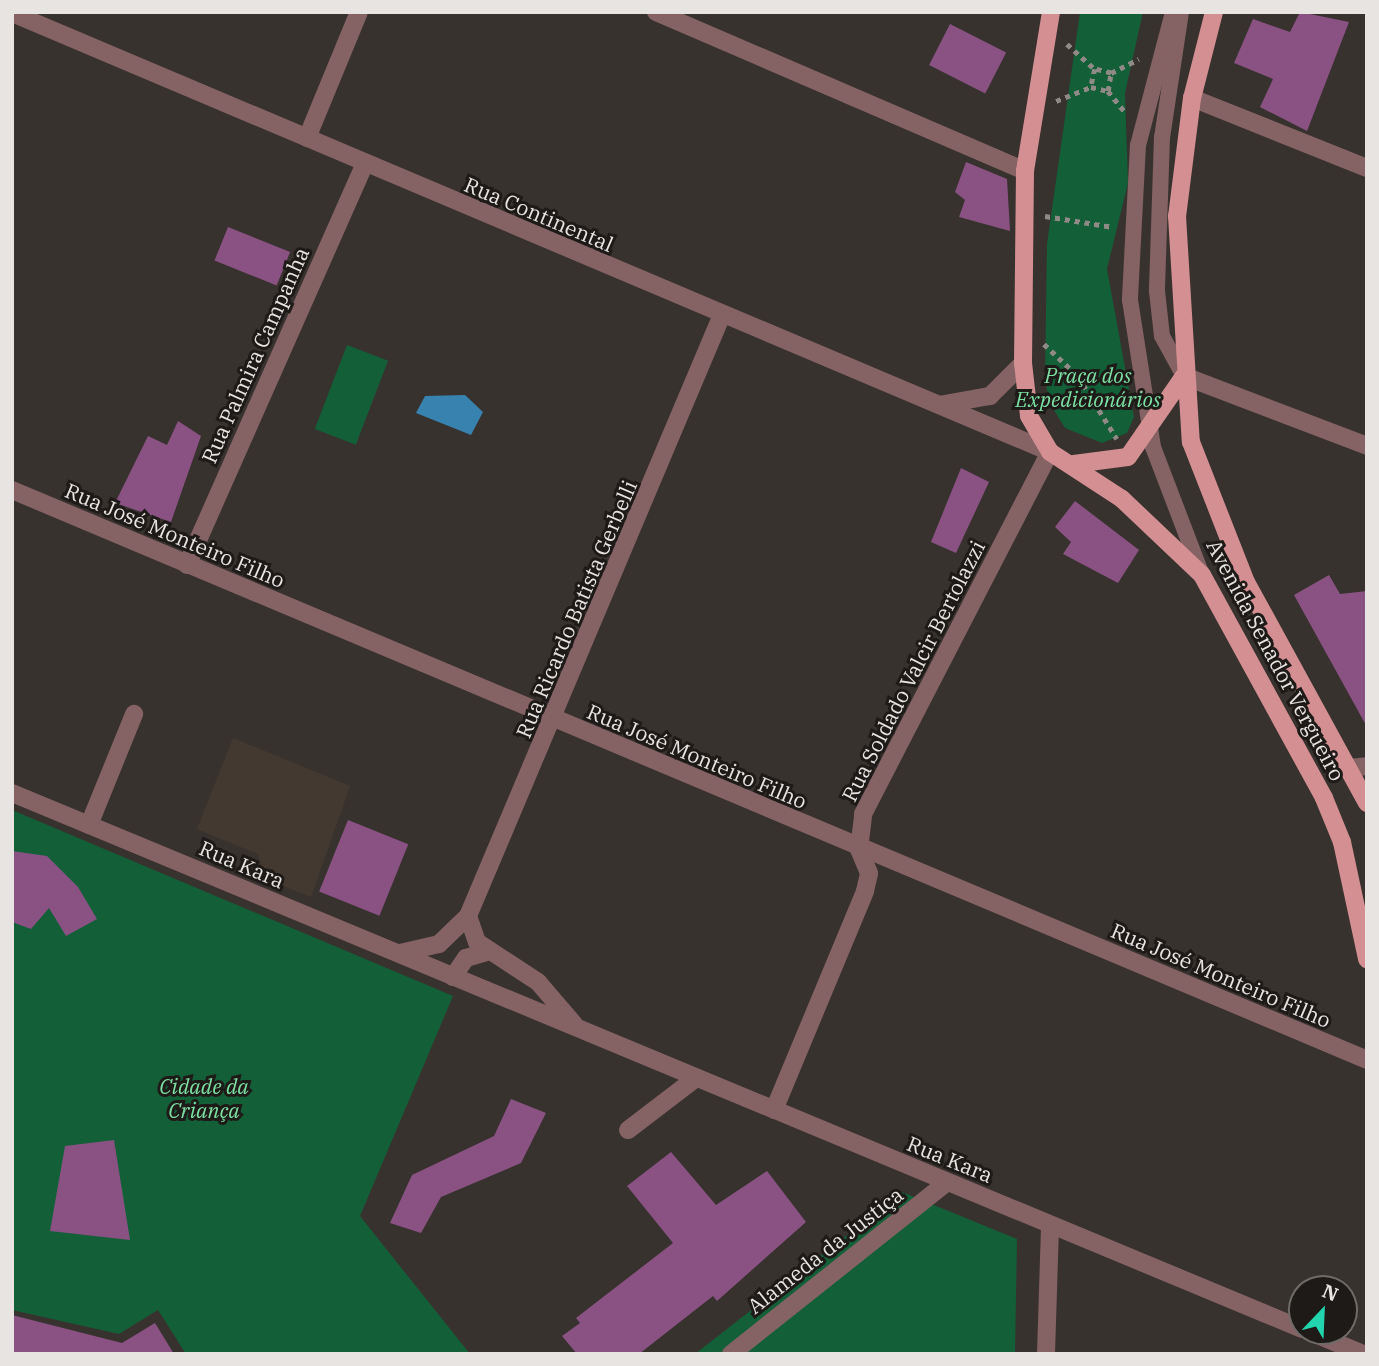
<!DOCTYPE html>
<meta charset="utf-8">
<style>
body{margin:0}
#map{position:relative;width:1379px;height:1366px;overflow:hidden;background:#38322e;font-family:"IBM Plex Serif",serif}
div>[style]{position:absolute}
.built>*{inset:0;background:#443930}
.green>*{inset:0;background:#135f38;transform-origin:0 0}
.water>*{inset:0;background:#3782ae}
.building>*{inset:0;background:#895283;transform-origin:0 0}
.path>*{height:4.5px;margin-top:-2.25px;transform-origin:0;background:repeating-linear-gradient(90deg,#8f8a86 0 5px,transparent 0 10px)}
.service>*{height:16px;margin:-8px;padding:0 8px;transform-origin:8px;border-radius:8px;background:#856263}
.minor>*{height:18px;margin:-9px;padding:0 9px;transform-origin:9px;border-radius:9px;background:#856263}
.tertiary>*{height:18px;margin:-9px;padding:0 9px;transform-origin:9px;border-radius:9px;background:#856263}
.primary>*{height:18px;margin:-9px;padding:0 9px;transform-origin:9px;border-radius:9px;background:#d48f92}
span{translate:-50% -50%;white-space:nowrap;text-align:center;line-height:1.15;-webkit-text-stroke:6px #1d1a18;paint-order:stroke}
.street-label{font-size:21px;color:#e8e4e1}
.park-label{font-size:21px;color:#7de1a3;font-style:italic}
.frame{position:absolute;inset:0;border:14px solid #e8e4e1;pointer-events:none}
.north{position:absolute;left:1288px;top:1275px;width:70px;height:70px;box-sizing:border-box;background:#1d1a18;border:2px solid #6e6b68;border-radius:50%;rotate:23deg;font-size:19px;font-weight:700;line-height:28px;text-align:center;color:#e8e4e1}
.north::after{content:'';display:block;margin:auto;width:24px;height:32px;background:#22d5af;clip-path:polygon(50% 0,100% 100%,50% 72%,0 100%)}
</style>
<div id="map">
<div class="built">
<div style="clip-path:polygon(233px 738px,350px 786px,311px 897px,265px 879px,258px 854px,197px 829px)"></div>
</div>
<div class="green">
<div style="clip-path:polygon(1080px 12px,1143px 12px,1125px 93px,1128px 183px,1107px 269px,1134px 417px,1127px 433px,1102px 443px,1065px 428px,1049px 402px,1045px 377px,1047px 244px)"></div>
<div style="left:347px;top:345px;width:44px;height:90px;rotate:21deg"></div>
<div style="clip-path:polygon(12px 810px,453px 996px,360px 1216px,470px 1354px,186px 1354px,158px 1310px,119px 1334px,12px 1310px)"></div>
<div style="clip-path:polygon(902px 1192px,1017px 1239px,1015px 1354px,695px 1354px)"></div>
</div>
<div class="water">
<div style="clip-path:polygon(465px 395px,483px 412px,471px 435px,416px 413px,425px 396px)"></div>
</div>
<div class="building">
<div style="clip-path:polygon(1300px 12px,1349px 22px,1307px 131px,1260px 107px,1273px 79px,1234px 63px,1253px 19px,1290px 32px)"></div>
<div style="left:950px;top:24px;width:63px;height:46px;rotate:27deg"></div>
<div style="clip-path:polygon(966px 162px,1007px 179px,1010px 231px,959px 217px,965px 200px,955px 192px)"></div>
<div style="left:228px;top:227px;width:67px;height:36px;rotate:22deg"></div>
<div style="clip-path:polygon(178px 421px,201px 436px,171px 522px,115px 503px,148px 436px,167px 445px)"></div>
<div style="clip-path:polygon(961px 468px,989px 482px,956px 553px,931px 542px)"></div>
<div style="clip-path:polygon(1075px 501px,1139px 550px,1118px 583px,1063px 554px,1071px 542px,1055px 527px)"></div>
<div style="clip-path:polygon(1329px 575px,1340px 594px,1367px 591px,1367px 727px,1294px 595px)"></div>
<div style="left:348px;top:820px;width:65px;height:77px;rotate:22deg"></div>
<div style="clip-path:polygon(12px 851px,47px 856px,78px 887px,97px 919px,66px 936px,49px 908px,31px 929px,12px 922px)"></div>
<div style="clip-path:polygon(511px 1099px,546px 1113px,521px 1163px,441px 1197px,421px 1233px,390px 1223px,412px 1175px,494px 1136px)"></div>
<div style="clip-path:polygon(114px 1140px,130px 1240px,50px 1231px,65px 1146px)"></div>
<div style="clip-path:polygon(671px 1152px,716px 1205px,767px 1171px,806px 1222px,717px 1301px,713px 1296px,639px 1354px,577px 1354px,562px 1336px,580px 1323px,576px 1318px,673px 1243px,627px 1186px)"></div>
<div style="clip-path:polygon(12px 1315px,122px 1343px,155px 1323px,174px 1354px,12px 1354px)"></div>
</div>
<div class="path">
<div style="left:1067px;top:44px;width:38px;rotate:42deg"></div>
<div style="left:1111px;top:73px;width:31px;rotate:-27deg"></div>
<div style="left:1108px;top:91px;width:27px;rotate:51deg"></div>
<div style="left:1056px;top:101px;width:38px;rotate:-22deg"></div>
<div style="left:1091px;top:87px;width:17px;rotate:13deg"></div>
<div style="left:1108px;top:91px;width:18px;rotate:-81deg"></div>
<div style="left:1111px;top:73px;width:16px;rotate:-166deg"></div>
<div style="left:1095px;top:69px;width:18px;rotate:103deg"></div>
<div style="left:1045px;top:216px;width:69px;rotate:9.2deg"></div>
<div style="left:1044px;top:344px;width:47px;rotate:43.3deg"></div>
<div style="left:1078px;top:376px;width:74px;rotate:58.2deg"></div>
</div>
<div class="service">
<div style="left:1173px;top:12px;width:138px;rotate:104.7deg"></div>
<div style="left:1138px;top:145px;width:155px;rotate:93deg"></div>
<div style="left:1130px;top:300px;width:149px;rotate:81.1deg"></div>
<div style="left:1153px;top:447px;width:135px;rotate:69.1deg"></div>
<div style="left:1181px;top:12px;width:126px;rotate:98.6deg"></div>
<div style="left:1162px;top:137px;width:154px;rotate:91.9deg"></div>
<div style="left:1157px;top:291px;width:45px;rotate:83.7deg"></div>
<div style="left:1162px;top:336px;width:46px;rotate:61.2deg"></div>
</div>
<div class="minor">
<div style="left:656px;top:12px;width:402px;rotate:23.3deg"></div>
<div style="left:1192px;top:98px;width:188px;rotate:21.8deg"></div>
<div style="left:307px;top:138px;width:136px;rotate:-67.6deg"></div>
<div style="left:1184px;top:376px;width:196px;rotate:20.9deg"></div>
<div style="left:12px;top:490px;width:1470px;rotate:22.81deg"></div>
<div style="left:187px;top:565px;width:440px;rotate:-66.1deg"></div>
<div style="left:1349px;top:768px;width:18px;rotate:-6deg"></div>
<div style="left:12px;top:793px;width:1397px;rotate:22.56deg"></div>
<div style="left:89px;top:825px;width:120px;rotate:-67.9deg"></div>
<div style="left:468px;top:916px;width:28px;rotate:71deg"></div>
<div style="left:477px;top:942px;width:73px;rotate:33.3deg"></div>
<div style="left:538px;top:982px;width:55px;rotate:49.4deg"></div>
<div style="left:400px;top:953px;width:40px;rotate:-13deg"></div>
<div style="left:439px;top:944px;width:40px;rotate:-44deg"></div>
<div style="left:468px;top:916px;width:650px;rotate:-67.1deg"></div>
<div style="left:453px;top:977px;width:23px;rotate:-56deg"></div>
<div style="left:466px;top:958px;width:22px;rotate:-16deg"></div>
<div style="left:774px;top:1110px;width:237px;rotate:-67.4deg"></div>
<div style="left:865px;top:891px;width:18px;rotate:-77deg"></div>
<div style="left:869px;top:873px;width:26px;rotate:-113deg"></div>
<div style="left:859px;top:849px;width:35px;rotate:-83deg"></div>
<div style="left:863px;top:814px;width:407px;rotate:-62.7deg"></div>
<div style="left:628px;top:1130px;width:86px;rotate:-37.4deg"></div>
<div style="left:1308px;top:1331px;width:60px;rotate:22.7deg"></div>
<div style="left:731px;top:1354px;width:276px;rotate:-38.5deg"></div>
<div style="left:1046px;top:1354px;width:129px;rotate:-88.2deg"></div>
</div>
<div class="tertiary">
<div style="left:12px;top:13px;width:1127px;rotate:22.92deg"></div>
<div style="left:939px;top:405px;width:52px;rotate:-10deg"></div>
<div style="left:990px;top:396px;width:47px;rotate:-45deg"></div>
</div>
<div class="primary">
<div style="left:1051px;top:12px;width:161px;rotate:99.3deg"></div>
<div style="left:1025px;top:171px;width:192px;rotate:90.6deg"></div>
<div style="left:1023px;top:363px;width:53px;rotate:83.5deg"></div>
<div style="left:1029px;top:416px;width:42px;rotate:59.7deg"></div>
<div style="left:1050px;top:452px;width:86px;rotate:33.1deg"></div>
<div style="left:1122px;top:499px;width:110px;rotate:43.5deg"></div>
<div style="left:1202px;top:575px;width:254px;rotate:61.3deg"></div>
<div style="left:1324px;top:798px;width:48px;rotate:67.8deg"></div>
<div style="left:1342px;top:842px;width:120px;rotate:77.9deg"></div>
<div style="left:1214px;top:12px;width:89px;rotate:104.3deg"></div>
<div style="left:1192px;top:98px;width:119px;rotate:97.2deg"></div>
<div style="left:1177px;top:216px;width:226px;rotate:86.5deg"></div>
<div style="left:1191px;top:442px;width:150px;rotate:68.6deg"></div>
<div style="left:1246px;top:582px;width:252px;rotate:61.3deg"></div>
<div style="left:1074px;top:464px;width:54px;rotate:-7.4deg"></div>
<div style="left:1128px;top:457px;width:98px;rotate:-55.3deg"></div>
</div>
<div class="street-label">
<span style="left:539px;top:214px;rotate:23deg">Rua Continental</span>
<span style="left:255px;top:355px;rotate:-66deg">Rua Palmira Campanha</span>
<span style="left:175px;top:535px;rotate:23deg">Rua José Monteiro Filho</span>
<span style="left:576px;top:609px;rotate:-67deg">Rua Ricardo Batista Gerbelli</span>
<span style="left:1276px;top:660px;rotate:62deg">Avenida Senador Vergueiro</span>
<span style="left:913px;top:671px;rotate:-63deg">Rua Soldado Valcir Bertolazzi</span>
<span style="left:697px;top:756px;rotate:23deg">Rua José Monteiro Filho</span>
<span style="left:242px;top:864px;rotate:23deg">Rua Kara</span>
<span style="left:1221px;top:975px;rotate:23deg">Rua José Monteiro Filho</span>
<span style="left:950px;top:1159px;rotate:22deg">Rua Kara</span>
<span style="left:825px;top:1250px;rotate:-38deg">Alameda da Justiça</span>
</div>
<div class="park-label">
<span style="left:1088px;top:387px">Praça dos<br>Expedicionários</span>
<span style="left:204px;top:1098px">Cidade da<br>Criança</span>
</div>
<div class="frame"></div>
<div class="north">N</div>
</div>
